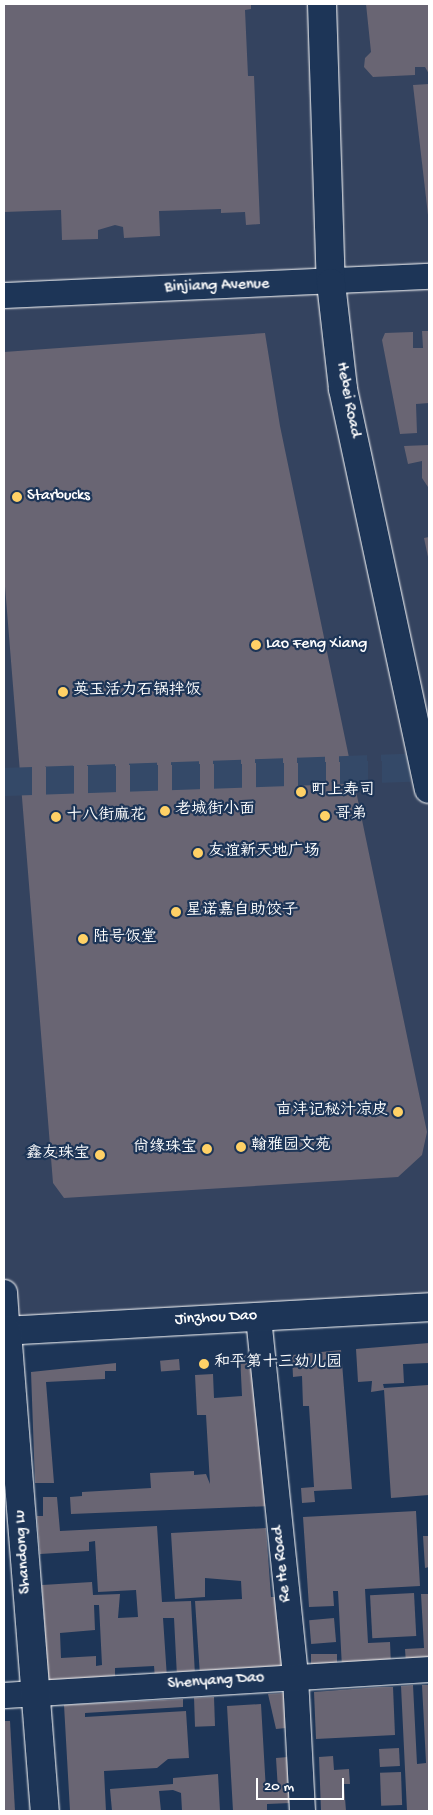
<!DOCTYPE html>
<meta charset="utf-8">
<style>
body{margin:0}
#map{position:relative;width:433px;height:1815px;overflow:hidden;background:#1d3557;font-family:"Gochi Hand","LXGW WenKai TC",sans-serif}
div>[style]{position:absolute}
.built>*{inset:0;background:#34435f;transform-origin:0 0}
.building>*{inset:0;background:#696573;transform-origin:0 0}
.secondary-tunnel>*{height:28px;margin-top:-14px;transform-origin:0;background:repeating-linear-gradient(90deg,#344968 0 28px,transparent 0 42px)}
.roads{filter:drop-shadow(0 0 1px #fff) drop-shadow(0 0 1px #fff)}
.street>*{height:25px;margin:-12.5px;padding:0 12.5px;transform-origin:12.5px;border-radius:12.5px;background:#1d3557}
.secondary>*{height:28px;margin:-14px;padding:0 14px;transform-origin:14px;border-radius:14px;background:#1d3557}
.dots>*{width:14px;height:14px;translate:-50% -50%;box-sizing:border-box;border:2px solid #1d3557;border-radius:50%}
span{translate:-50% -50%;white-space:nowrap;text-align:center;line-height:1.15;-webkit-text-stroke:4.5px #1d3557;paint-order:stroke}
.street-label{font-size:16px;color:#fff}
.poi-label{font-size:16px;color:#fff}
.left{translate:0 -50%;text-align:left}
.right{translate:-100% -50%;text-align:right}
.frame{position:absolute;inset:0;border:5px solid #fff;pointer-events:none}
.scale{position:absolute;left:256px;top:1778px;width:88px;height:22px;box-sizing:border-box;border:2px solid #fff;border-top:0;padding-left:6px;font-size:15px;line-height:18px;white-space:nowrap;color:#fff;-webkit-text-stroke:4px #1d3557;paint-order:stroke}
</style>
<div id="map">
<div class="built">
<div style="left:4px;top:4px;width:425px;height:1312px"></div>
</div>
<div class="building">
<div style="clip-path:polygon(4px 4px,251px 4px,251px 9px,245px 10px,248px 76px,254px 76px,260px 224px,246px 225px,245px 212px,221px 213px,221px 209px,159px 211px,160px 236px,124px 238px,123px 227px,115px 225px,98px 230px,98px 239px,62px 240px,61px 210px,4px 212px)"></div>
<div style="clip-path:polygon(366px 4px,429px 4px,429px 74px,425px 67px,415px 67px,415px 75px,373px 77px,364px 67px,365px 58px,371px 52px)"></div>
<div style="clip-path:polygon(429px 84px,429px 215px,428px 215px,413px 85px)"></div>
<div style="clip-path:polygon(422px 331px,429px 331px,429px 403px,416px 404px,417px 433px,400px 434px,382px 340px,385px 333px,413px 332px,413px 348px,423px 348px)"></div>
<div style="clip-path:polygon(265px 333px,280px 426px,427px 1132px,422px 1155px,398px 1177px,64px 1198px,53px 1183px,4px 574px,4px 352px)"></div>
<div style="clip-path:polygon(429px 445px,429px 487px,428px 487px,422px 478px,422px 461px,408px 464px,404px 446px)"></div>
<div style="clip-path:polygon(429px 537px,429px 557px,428px 557px,424px 538px)"></div>
<div style="clip-path:polygon(429px 1343px,429px 1363px,403px 1364px,404px 1383px,383px 1384px,384px 1388px,428px 1385px,429px 1495px,391px 1498px,384px 1390px,371px 1392px,372px 1381px,358px 1382px,356px 1349px)"></div>
<div style="clip-path:polygon(341px 1350px,352px 1489px,314px 1491px,315px 1502px,302px 1503px,301px 1488px,314px 1487px,309px 1406px,303px 1406px,302px 1376px,293px 1377px,292px 1355px)"></div>
<div style="clip-path:polygon(240px 1355px,257px 1355px,271px 1506px,71px 1514px,70px 1497px,82px 1496px,82px 1492px,151px 1488px,150px 1473px,194px 1471px,194px 1475px,206px 1474px,210px 1484px,206px 1415px,197px 1415px,195px 1375px,213px 1374px,214px 1398px,242px 1396px)"></div>
<div style="left:179px;top:1359px;width:11px;height:19px;rotate:85deg"></div>
<div style="clip-path:polygon(116px 1363px,116px 1371px,105px 1371px,105px 1379px,46px 1382px,54px 1483px,35px 1483px,31px 1372px)"></div>
<div style="clip-path:polygon(evenodd,43px 1497px,57px 1497px,60px 1531px,157px 1526px,162px 1602px,191px 1601px,195px 1675px,177px 1677px,174px 1618px,163px 1618px,167px 1678px,155px 1679px,154px 1666px,115px 1668px,115px 1681px,48px 1685px,42px 1585px,92px 1582px,93px 1595px,120px 1594px,118px 1618px,138px 1617px,136px 1590px,98px 1592px,95px 1541px,89px 1542px,89px 1551px,40px 1554px,37px 1516px,43px 1516px,43px 1497px,94px 1605px,99px 1605px,102px 1665px,96px 1666px,96px 1656px,61px 1658px,60px 1633px,95px 1630px,94px 1605px)"></div>
<div style="clip-path:polygon(416px 1511px,420px 1586px,365px 1589px,368px 1643px,390px 1642px,391px 1665px,342px 1668px,338px 1591px,333px 1591px,334px 1606px,309px 1607px,303px 1517px)"></div>
<div style="clip-path:polygon(266px 1528px,271px 1597px,278px 1597px,283px 1671px,200px 1676px,195px 1601px,242px 1599px,241px 1581px,205px 1578px,205px 1597px,175px 1599px,171px 1533px)"></div>
<div style="clip-path:polygon(423px 1536px,429px 1536px,429px 1567px,425px 1568px)"></div>
<div style="left:414px;top:1593px;width:43px;height:44px;rotate:87deg"></div>
<div style="clip-path:polygon(421px 1594px,429px 1594px,429px 1663px,406px 1664px,405px 1649px,424px 1648px)"></div>
<div style="left:334px;top:1618px;width:24px;height:25px;rotate:85deg"></div>
<div style="left:337px;top:1654px;width:14px;height:26px;rotate:90deg"></div>
<div style="clip-path:polygon(413px 1685px,417px 1764px,426px 1763px,422px 1685px,429px 1685px,429px 1811px,407px 1811px,401px 1686px)"></div>
<div style="clip-path:polygon(379px 1687px,393px 1687px,395px 1735px,316px 1739px,314px 1692px)"></div>
<div style="clip-path:polygon(284px 1693px,286px 1728px,276px 1729px,268px 1694px)"></div>
<div style="left:214px;top:1697px;width:29px;height:20px;rotate:88deg"></div>
<div style="clip-path:polygon(183px 1699px,183px 1707px,85px 1713px,85px 1717px,186px 1711px,189px 1758px,168px 1759px,157px 1768px,104px 1771px,106px 1811px,70px 1811px,64px 1705px)"></div>
<div style="clip-path:polygon(261px 1704px,266px 1791px,278px 1790px,276px 1758px,288px 1757px,291px 1803px,267px 1804px,267px 1811px,233px 1811px,227px 1706px)"></div>
<div style="clip-path:polygon(4px 1721px,10px 1721px,15px 1811px,4px 1811px)"></div>
<div style="left:399px;top:1748px;width:18px;height:20px;rotate:87deg"></div>
<div style="clip-path:polygon(333px 1756px,334px 1770px,349px 1769px,350px 1784px,344px 1784px,346px 1811px,321px 1811px,319px 1757px)"></div>
<div style="left:401px;top:1772px;width:33px;height:21px;rotate:88deg"></div>
<div style="clip-path:polygon(218px 1774px,220px 1811px,182px 1811px,181px 1793px,173px 1790px,159px 1791px,161px 1811px,112px 1811px,110px 1789px,173px 1784px,173px 1778px)"></div>
</div>
<div class="secondary-tunnel">
<div style="left:4px;top:782px;width:420px;rotate:-2deg"></div>
</div>
<div class="roads">
<div class="street">
<div style="left:4px;top:295px;width:425px;rotate:-2.6deg"></div>
<div style="left:4px;top:1292px;width:39px;rotate:86deg"></div>
<div style="left:258px;top:1317px;width:362px;rotate:84.1deg"></div>
<div style="left:295px;top:1677px;width:134px;rotate:87deg"></div>
<div style="left:4px;top:1695px;width:426px;rotate:-3.5deg"></div>
</div>
<div class="secondary">
<div style="left:322px;top:4px;width:279px;rotate:88.2deg"></div>
<div style="left:331px;top:283px;width:107px;rotate:83.5deg"></div>
<div style="left:343px;top:389px;width:409px;rotate:77.9deg"></div>
<div style="left:4px;top:1331px;width:426px;rotate:-3.2deg"></div>
<div style="left:7px;top:1331px;width:482px;rotate:85.5deg"></div>
</div>
</div>
<div class="dots">
<div style="left:17px;top:497px;background:#ffd166"></div>
<div style="left:256px;top:645px;background:#ffd166"></div>
<div style="left:63px;top:692px;background:#ffd166"></div>
<div style="left:301px;top:792px;background:#ffd166"></div>
<div style="left:165px;top:811px;background:#ffd166"></div>
<div style="left:325px;top:816px;background:#ffd166"></div>
<div style="left:56px;top:817px;background:#ffd166"></div>
<div style="left:198px;top:853px;background:#ffd166"></div>
<div style="left:176px;top:912px;background:#ffd166"></div>
<div style="left:83px;top:939px;background:#ffd166"></div>
<div style="left:398px;top:1112px;background:#ffd166"></div>
<div style="left:241px;top:1147px;background:#ffd166"></div>
<div style="left:207px;top:1149px;background:#ffd166"></div>
<div style="left:100px;top:1155px;background:#ffd166"></div>
<div style="left:204px;top:1364px;background:#ffd166"></div>
</div>
<div class="street-label">
<span style="left:217px;top:287px;rotate:-2deg">Binjiang Avenue</span>
<span style="left:347px;top:400px;rotate:79deg">Hebei Road</span>
<span style="left:216px;top:1319px;rotate:-3deg">Jinzhou Dao</span>
<span style="left:24px;top:1552px;rotate:-94deg">Shandong Lu</span>
<span style="left:283px;top:1564px;rotate:-96deg">Re He Road</span>
<span style="left:216px;top:1682px;rotate:-4deg">Shenyang Dao</span>
</div>
<div class="poi-label">
<span class="left" style="left:27px;top:497px">Starbucks</span>
<span class="left" style="left:266px;top:645px">Lao Feng Xiang</span>
<span class="left" style="left:73px;top:692px">英玉活力石锅拌饭</span>
<span class="left" style="left:311px;top:792px">町上寿司</span>
<span class="left" style="left:175px;top:811px">老城街小面</span>
<span class="left" style="left:335px;top:816px">哥弟</span>
<span class="left" style="left:66px;top:817px">十八街麻花</span>
<span class="left" style="left:208px;top:853px">友谊新天地广场</span>
<span class="left" style="left:186px;top:912px">星诺嘉自助饺子</span>
<span class="left" style="left:93px;top:939px">陆号饭堂</span>
<span class="right" style="left:388px;top:1112px">亩沣记秘汁凉皮</span>
<span class="left" style="left:251px;top:1147px">翰雅园文苑</span>
<span class="right" style="left:197px;top:1149px">尚缘珠宝</span>
<span class="right" style="left:90px;top:1155px">鑫友珠宝</span>
<span class="left" style="left:214px;top:1364px">和平第十三幼儿园</span>
</div>
<div class="frame"></div>
<div class="scale">20 m</div>
</div>
